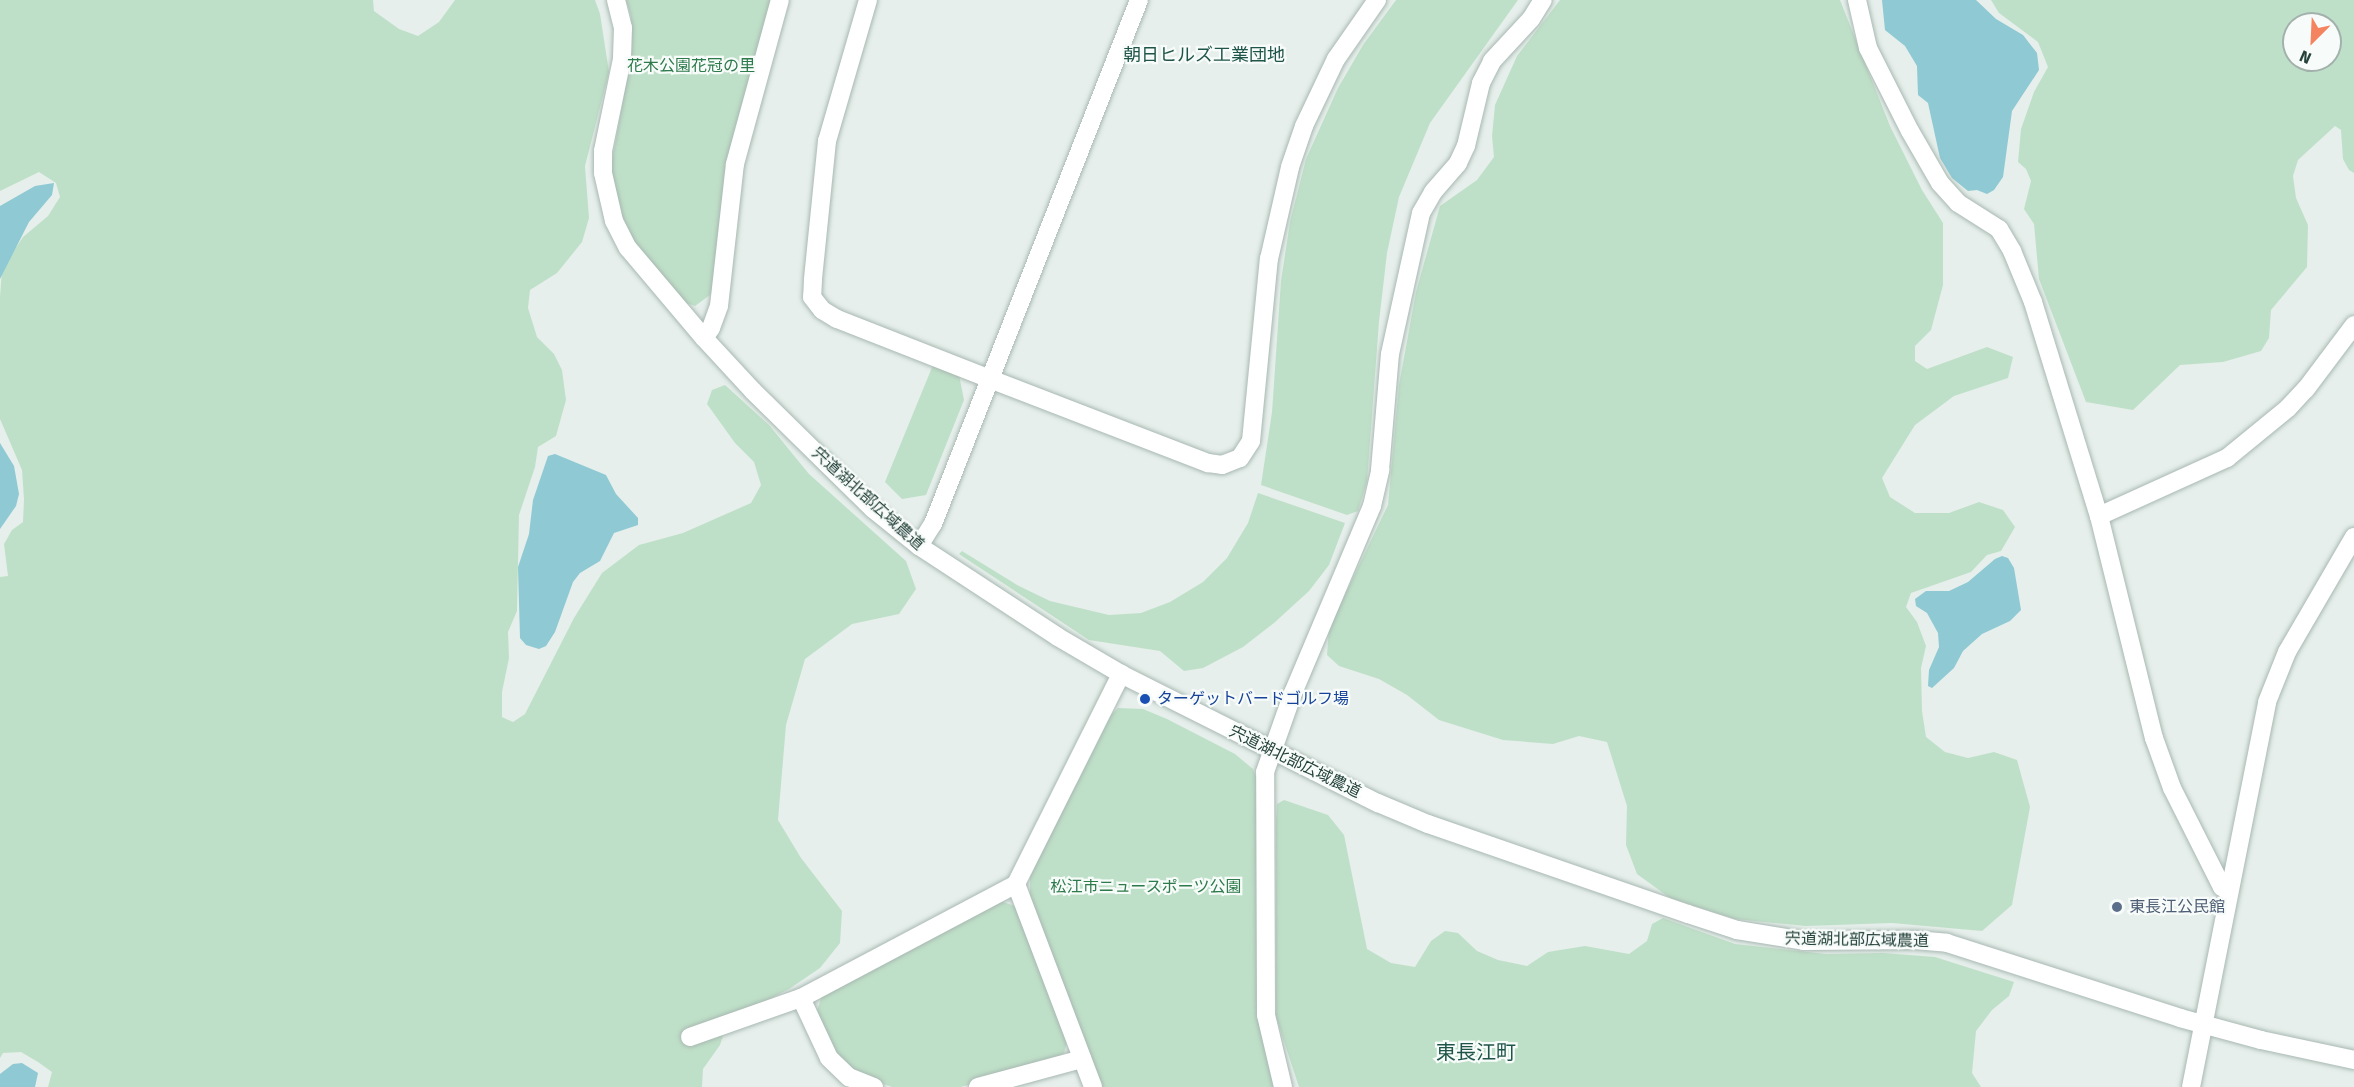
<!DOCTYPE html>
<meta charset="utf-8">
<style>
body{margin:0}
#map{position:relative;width:2354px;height:1087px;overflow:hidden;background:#e6efeb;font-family:"Fira Sans","Noto Sans JP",sans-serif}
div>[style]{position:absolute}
.green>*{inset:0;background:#bfe0c8}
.water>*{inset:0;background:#8ec9d4}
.roads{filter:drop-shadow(0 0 2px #a8b8b2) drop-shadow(0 0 2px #a8b8b2)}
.minor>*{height:18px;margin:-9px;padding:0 9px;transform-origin:9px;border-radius:9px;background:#fff}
.dots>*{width:16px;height:16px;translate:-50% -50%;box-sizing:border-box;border:3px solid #f7fbf9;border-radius:50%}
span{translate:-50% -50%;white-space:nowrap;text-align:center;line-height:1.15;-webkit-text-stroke:4.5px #f7fbf9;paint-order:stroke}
.park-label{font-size:16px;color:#2d7a4b}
.street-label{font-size:16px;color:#24423a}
.transit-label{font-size:16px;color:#164399}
.left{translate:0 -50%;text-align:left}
.service-label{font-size:16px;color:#4e5e75}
.neighbourhood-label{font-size:18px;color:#1f5548}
.quarter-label{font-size:20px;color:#1f5548}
.north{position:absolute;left:2282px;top:12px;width:60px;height:60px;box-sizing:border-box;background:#f7fbf9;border:2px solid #a3b1ad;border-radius:50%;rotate:204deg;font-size:16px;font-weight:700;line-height:24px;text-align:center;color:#24423a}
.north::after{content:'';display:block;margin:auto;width:21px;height:27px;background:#f4845f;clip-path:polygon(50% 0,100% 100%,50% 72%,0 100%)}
</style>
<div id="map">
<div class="green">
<div style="clip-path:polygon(0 0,373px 0,374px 11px,399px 29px,418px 36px,439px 22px,455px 0,595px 0,600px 14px,609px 72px,585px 166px,589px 218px,582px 242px,557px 273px,530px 290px,528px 308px,537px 337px,554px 354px,562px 370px,566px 400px,556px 436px,538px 447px,535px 467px,519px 515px,517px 611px,508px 632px,509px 658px,502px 692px,502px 717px,513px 722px,525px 714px,574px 618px,602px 573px,639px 545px,683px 533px,751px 503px,761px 485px,754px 462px,735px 443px,707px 404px,712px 390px,725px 385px,769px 425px,809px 474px,906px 561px,916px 589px,899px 614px,852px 624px,805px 659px,786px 725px,778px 820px,801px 858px,842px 911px,840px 943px,820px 968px,789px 989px,728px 1020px,720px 1045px,703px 1069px,702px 1087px,48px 1087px,52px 1072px,38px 1062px,21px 1052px,3px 1053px,0 1058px,0 577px,8px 576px,4px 544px,12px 530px,23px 522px,24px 499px,22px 470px,0 419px,0 297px,2px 269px,23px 237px,48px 216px,60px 197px,56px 183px,39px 172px,0 191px)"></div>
<div style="clip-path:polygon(626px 0,772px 0,714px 292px,695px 306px,683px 302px,636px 245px,623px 223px,613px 193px,611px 167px,632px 50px,631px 16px)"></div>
<div style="clip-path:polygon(1396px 0,1518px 0,1430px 123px,1399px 197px,1387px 253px,1379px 322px,1367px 481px,1358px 511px,1347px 515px,1261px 485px,1272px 412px,1281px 281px,1290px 222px,1306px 159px,1338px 88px,1363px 45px)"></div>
<div style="clip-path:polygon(1560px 0,1840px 0,1890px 126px,1922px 190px,1943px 223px,1943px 285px,1931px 330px,1915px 346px,1915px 361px,1927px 369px,1987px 347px,2013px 357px,2008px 378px,1954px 396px,1915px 425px,1882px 478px,1890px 497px,1915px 513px,1949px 513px,1979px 502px,2003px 510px,2015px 527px,2001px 551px,1987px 555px,1971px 572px,1911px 593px,1906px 607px,1917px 622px,1926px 646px,1921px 668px,1922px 711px,1926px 737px,1945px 752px,1968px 758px,1994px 752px,2017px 760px,2030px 807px,2012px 905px,1982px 931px,1892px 923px,1806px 926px,1735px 919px,1670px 898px,1637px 874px,1626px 845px,1627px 806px,1607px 742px,1579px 736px,1553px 744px,1503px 740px,1439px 720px,1407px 695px,1379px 679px,1339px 666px,1327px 655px,1329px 628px,1388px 505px,1399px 385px,1416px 292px,1440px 206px,1477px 180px,1494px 157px,1492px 136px,1495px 105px,1517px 56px)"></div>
<div style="clip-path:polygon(evenodd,1991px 0,2354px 0,2354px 173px,2349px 170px,2343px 159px,2341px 130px,2335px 126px,2298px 160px,2293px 176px,2296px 198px,2308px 225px,2307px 267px,2271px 310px,2269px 338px,2261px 351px,2223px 362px,2180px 365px,2133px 410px,2086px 402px,2039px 279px,2034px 224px,2024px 209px,2031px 181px,2026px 169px,2018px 162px,2021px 129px,2034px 92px,2048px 67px,2038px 42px,1999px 13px,1991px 0,2294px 24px,2330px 24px,2330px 60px,2294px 60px,2294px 24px)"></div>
<div style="clip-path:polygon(933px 365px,959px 375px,964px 400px,926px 495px,902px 499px,885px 482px)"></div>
<div style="clip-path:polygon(1258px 493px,1345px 523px,1329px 565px,1309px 591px,1274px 623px,1243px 647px,1203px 668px,1184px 671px,1160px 651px,1089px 640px,959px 554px,962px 551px,1019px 586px,1050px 601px,1109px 615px,1141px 613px,1170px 602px,1203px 582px,1227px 558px,1248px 523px)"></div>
<div style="clip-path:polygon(1118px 708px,1143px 709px,1167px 719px,1235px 754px,1253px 769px,1257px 780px,1277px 1087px,1101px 1087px,1030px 896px,1030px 873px,1104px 722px)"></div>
<div style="clip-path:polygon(1284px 800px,1328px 815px,1344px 835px,1367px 949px,1391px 963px,1415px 967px,1431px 941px,1445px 931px,1458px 933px,1477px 951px,1498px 960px,1527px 966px,1548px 952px,1585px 946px,1629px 954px,1647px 941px,1652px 924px,1663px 918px,1735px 944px,1826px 954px,1883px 953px,1935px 957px,2014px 982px,2009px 996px,1992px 1010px,1976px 1031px,1972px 1073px,1981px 1087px,1299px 1087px,1276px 1017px,1276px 819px,1277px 804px)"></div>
<div style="clip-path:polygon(998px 900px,1017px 907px,1067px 1042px,1064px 1053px,1058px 1059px,961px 1087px,892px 1087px,862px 1077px,834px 1053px,817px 1011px,823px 992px)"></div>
</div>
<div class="water">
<div style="clip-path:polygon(1882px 0,1976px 0,1996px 19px,2023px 35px,2037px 53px,2039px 70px,2012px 111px,2003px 177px,1994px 190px,1987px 194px,1977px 190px,1968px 191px,1952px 178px,1940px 158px,1928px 103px,1918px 95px,1917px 66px,1905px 46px,1885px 30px)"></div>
<div style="clip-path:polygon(54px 183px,52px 195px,29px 222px,0 279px,0 206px,35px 186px)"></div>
<div style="clip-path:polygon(0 443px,14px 466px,19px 494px,16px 506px,0 529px)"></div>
<div style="clip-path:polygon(555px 454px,606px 475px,616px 494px,638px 518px,638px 525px,614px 533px,600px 561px,580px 573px,573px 582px,555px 632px,546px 646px,539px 649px,526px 645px,520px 638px,518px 567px,529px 534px,533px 500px,548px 456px)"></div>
<div style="clip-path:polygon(2002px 556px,2008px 558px,2014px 568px,2021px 610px,2010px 621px,1982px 634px,1963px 651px,1954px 668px,1932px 688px,1928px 686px,1929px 670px,1939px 647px,1938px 633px,1927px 613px,1916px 606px,1915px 599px,1926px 591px,1949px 591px,1968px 582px,1995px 559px)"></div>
<div style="clip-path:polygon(22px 1063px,38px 1073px,35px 1087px,0 1087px,0 1074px,13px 1064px)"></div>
</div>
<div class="roads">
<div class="minor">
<div style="left:616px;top:0;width:29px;rotate:76deg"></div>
<div style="left:623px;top:28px;width:31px;rotate:92deg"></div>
<div style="left:622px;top:59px;width:94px;rotate:101.7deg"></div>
<div style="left:603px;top:151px;width:22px;rotate:90deg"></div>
<div style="left:603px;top:173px;width:49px;rotate:77.1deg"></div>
<div style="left:614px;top:221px;width:30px;rotate:63deg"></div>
<div style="left:628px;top:248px;width:118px;rotate:49.8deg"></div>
<div style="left:704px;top:338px;width:72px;rotate:47.2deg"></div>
<div style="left:753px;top:391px;width:168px;rotate:44.5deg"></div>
<div style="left:873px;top:509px;width:59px;rotate:38.8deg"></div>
<div style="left:919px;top:546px;width:166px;rotate:33.2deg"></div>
<div style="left:1058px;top:637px;width:73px;rotate:30.4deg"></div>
<div style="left:1121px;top:674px;width:288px;rotate:26.7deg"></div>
<div style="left:1378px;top:803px;width:54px;rotate:22.8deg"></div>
<div style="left:1428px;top:824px;width:275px;rotate:19.1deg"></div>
<div style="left:1688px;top:914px;width:52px;rotate:18.1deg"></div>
<div style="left:1737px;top:930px;width:68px;rotate:9.3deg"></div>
<div style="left:1804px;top:941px;width:111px;rotate:-0.5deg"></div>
<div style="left:1915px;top:940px;width:32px;rotate:5deg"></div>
<div style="left:1947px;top:943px;width:245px;rotate:17.8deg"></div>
<div style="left:2180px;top:1018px;width:84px;rotate:15.2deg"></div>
<div style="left:2261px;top:1040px;width:95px;rotate:12.1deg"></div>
<div style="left:868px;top:0;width:147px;rotate:106.2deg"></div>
<div style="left:827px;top:141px;width:140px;rotate:95.8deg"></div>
<div style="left:813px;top:280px;width:17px;rotate:93deg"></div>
<div style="left:812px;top:297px;width:16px;rotate:52deg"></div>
<div style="left:822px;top:310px;width:17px;rotate:31deg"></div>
<div style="left:837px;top:319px;width:164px;rotate:21.4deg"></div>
<div style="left:990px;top:379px;width:234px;rotate:21.1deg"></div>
<div style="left:1208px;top:463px;width:14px;rotate:8deg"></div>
<div style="left:1222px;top:465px;width:19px;rotate:-21deg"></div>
<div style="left:1240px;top:458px;width:20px;rotate:-57deg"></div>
<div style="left:1251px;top:441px;width:183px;rotate:-84.4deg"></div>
<div style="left:1269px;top:259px;width:94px;rotate:-77.1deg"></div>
<div style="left:1290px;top:167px;width:43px;rotate:-71.1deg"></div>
<div style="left:1304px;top:126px;width:74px;rotate:-64.5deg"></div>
<div style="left:1336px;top:59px;width:72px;rotate:-55.2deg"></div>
<div style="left:1857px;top:0;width:49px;rotate:77.1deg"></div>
<div style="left:1868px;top:48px;width:93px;rotate:63.2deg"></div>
<div style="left:1910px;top:131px;width:60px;rotate:60deg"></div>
<div style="left:1940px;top:183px;width:27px;rotate:48deg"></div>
<div style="left:1958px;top:203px;width:49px;rotate:32.4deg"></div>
<div style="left:1999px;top:229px;width:26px;rotate:59deg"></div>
<div style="left:2012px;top:251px;width:55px;rotate:67.6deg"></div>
<div style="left:2033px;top:302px;width:224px;rotate:72.9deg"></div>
<div style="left:2099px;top:516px;width:229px;rotate:76.1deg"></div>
<div style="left:2154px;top:738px;width:53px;rotate:70.2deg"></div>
<div style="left:2172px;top:788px;width:111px;rotate:63.2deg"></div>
<div style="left:2222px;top:887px;width:6px;rotate:9deg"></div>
<div style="left:704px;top:338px;width:12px;rotate:-55deg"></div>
<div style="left:711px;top:328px;width:23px;rotate:-70deg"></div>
<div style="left:719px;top:306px;width:143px;rotate:-83.6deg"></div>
<div style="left:735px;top:164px;width:170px;rotate:-74.7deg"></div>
<div style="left:2099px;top:516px;width:141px;rotate:-24.4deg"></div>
<div style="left:2227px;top:458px;width:79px;rotate:-39.3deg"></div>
<div style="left:2288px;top:408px;width:26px;rotate:-47deg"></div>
<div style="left:2306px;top:389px;width:80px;rotate:-53.1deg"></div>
<div style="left:919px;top:546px;width:26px;rotate:-58deg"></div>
<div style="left:933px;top:524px;width:563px;rotate:-68.54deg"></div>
<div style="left:1016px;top:884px;width:217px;rotate:69.2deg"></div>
<div style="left:801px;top:998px;width:66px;rotate:65deg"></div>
<div style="left:829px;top:1058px;width:28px;rotate:44deg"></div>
<div style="left:849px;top:1077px;width:27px;rotate:22deg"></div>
<div style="left:690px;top:1037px;width:118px;rotate:-19.4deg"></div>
<div style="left:801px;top:998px;width:243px;rotate:-27.9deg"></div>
<div style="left:1016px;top:884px;width:235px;rotate:-63.4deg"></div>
<div style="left:978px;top:1087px;width:108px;rotate:-15.1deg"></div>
<div style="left:1283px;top:1087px;width:74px;rotate:-103.3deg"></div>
<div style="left:1266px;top:1015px;width:243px;rotate:-90.2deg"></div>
<div style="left:1265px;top:772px;width:84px;rotate:-70.5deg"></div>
<div style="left:1293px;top:693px;width:203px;rotate:-67.1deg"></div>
<div style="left:1372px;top:506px;width:37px;rotate:-77deg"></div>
<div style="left:1380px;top:470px;width:116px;rotate:-85.1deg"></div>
<div style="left:1390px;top:354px;width:144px;rotate:-77.6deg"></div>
<div style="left:1421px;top:213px;width:24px;rotate:-60deg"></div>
<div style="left:1433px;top:192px;width:38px;rotate:-49deg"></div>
<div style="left:1458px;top:163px;width:19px;rotate:-65deg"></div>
<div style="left:1466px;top:146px;width:65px;rotate:-76.6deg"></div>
<div style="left:1481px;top:83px;width:25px;rotate:-63deg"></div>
<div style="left:1492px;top:61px;width:57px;rotate:-47.1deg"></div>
<div style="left:1531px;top:19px;width:22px;rotate:-58deg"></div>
<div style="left:2191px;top:1087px;width:392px;rotate:-78.8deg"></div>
<div style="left:2267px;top:702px;width:54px;rotate:-68.2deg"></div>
<div style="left:2287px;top:652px;width:133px;rotate:-59.8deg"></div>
</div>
</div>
<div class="dots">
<div style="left:1145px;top:699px;background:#1a4fb4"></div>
<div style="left:2117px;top:907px;background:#5c6f8a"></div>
</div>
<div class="park-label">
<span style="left:691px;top:66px">花木公園花冠の里</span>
<span style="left:1146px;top:887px">松江市ニュースポーツ公園</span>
</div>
<div class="street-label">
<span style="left:868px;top:499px;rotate:42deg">宍道湖北部広域農道</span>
<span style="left:1295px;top:762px;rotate:26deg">宍道湖北部広域農道</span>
<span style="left:1857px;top:940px;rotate:1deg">宍道湖北部広域農道</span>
</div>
<div class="transit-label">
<span class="left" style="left:1157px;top:699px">ターゲットバードゴルフ場</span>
</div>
<div class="service-label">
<span class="left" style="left:2129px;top:907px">東長江公民館</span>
</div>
<div class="neighbourhood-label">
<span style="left:1204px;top:55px">朝日ヒルズ工業団地</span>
</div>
<div class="quarter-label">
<span style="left:1476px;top:1052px">東長江町</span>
</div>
<div class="north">N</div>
</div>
